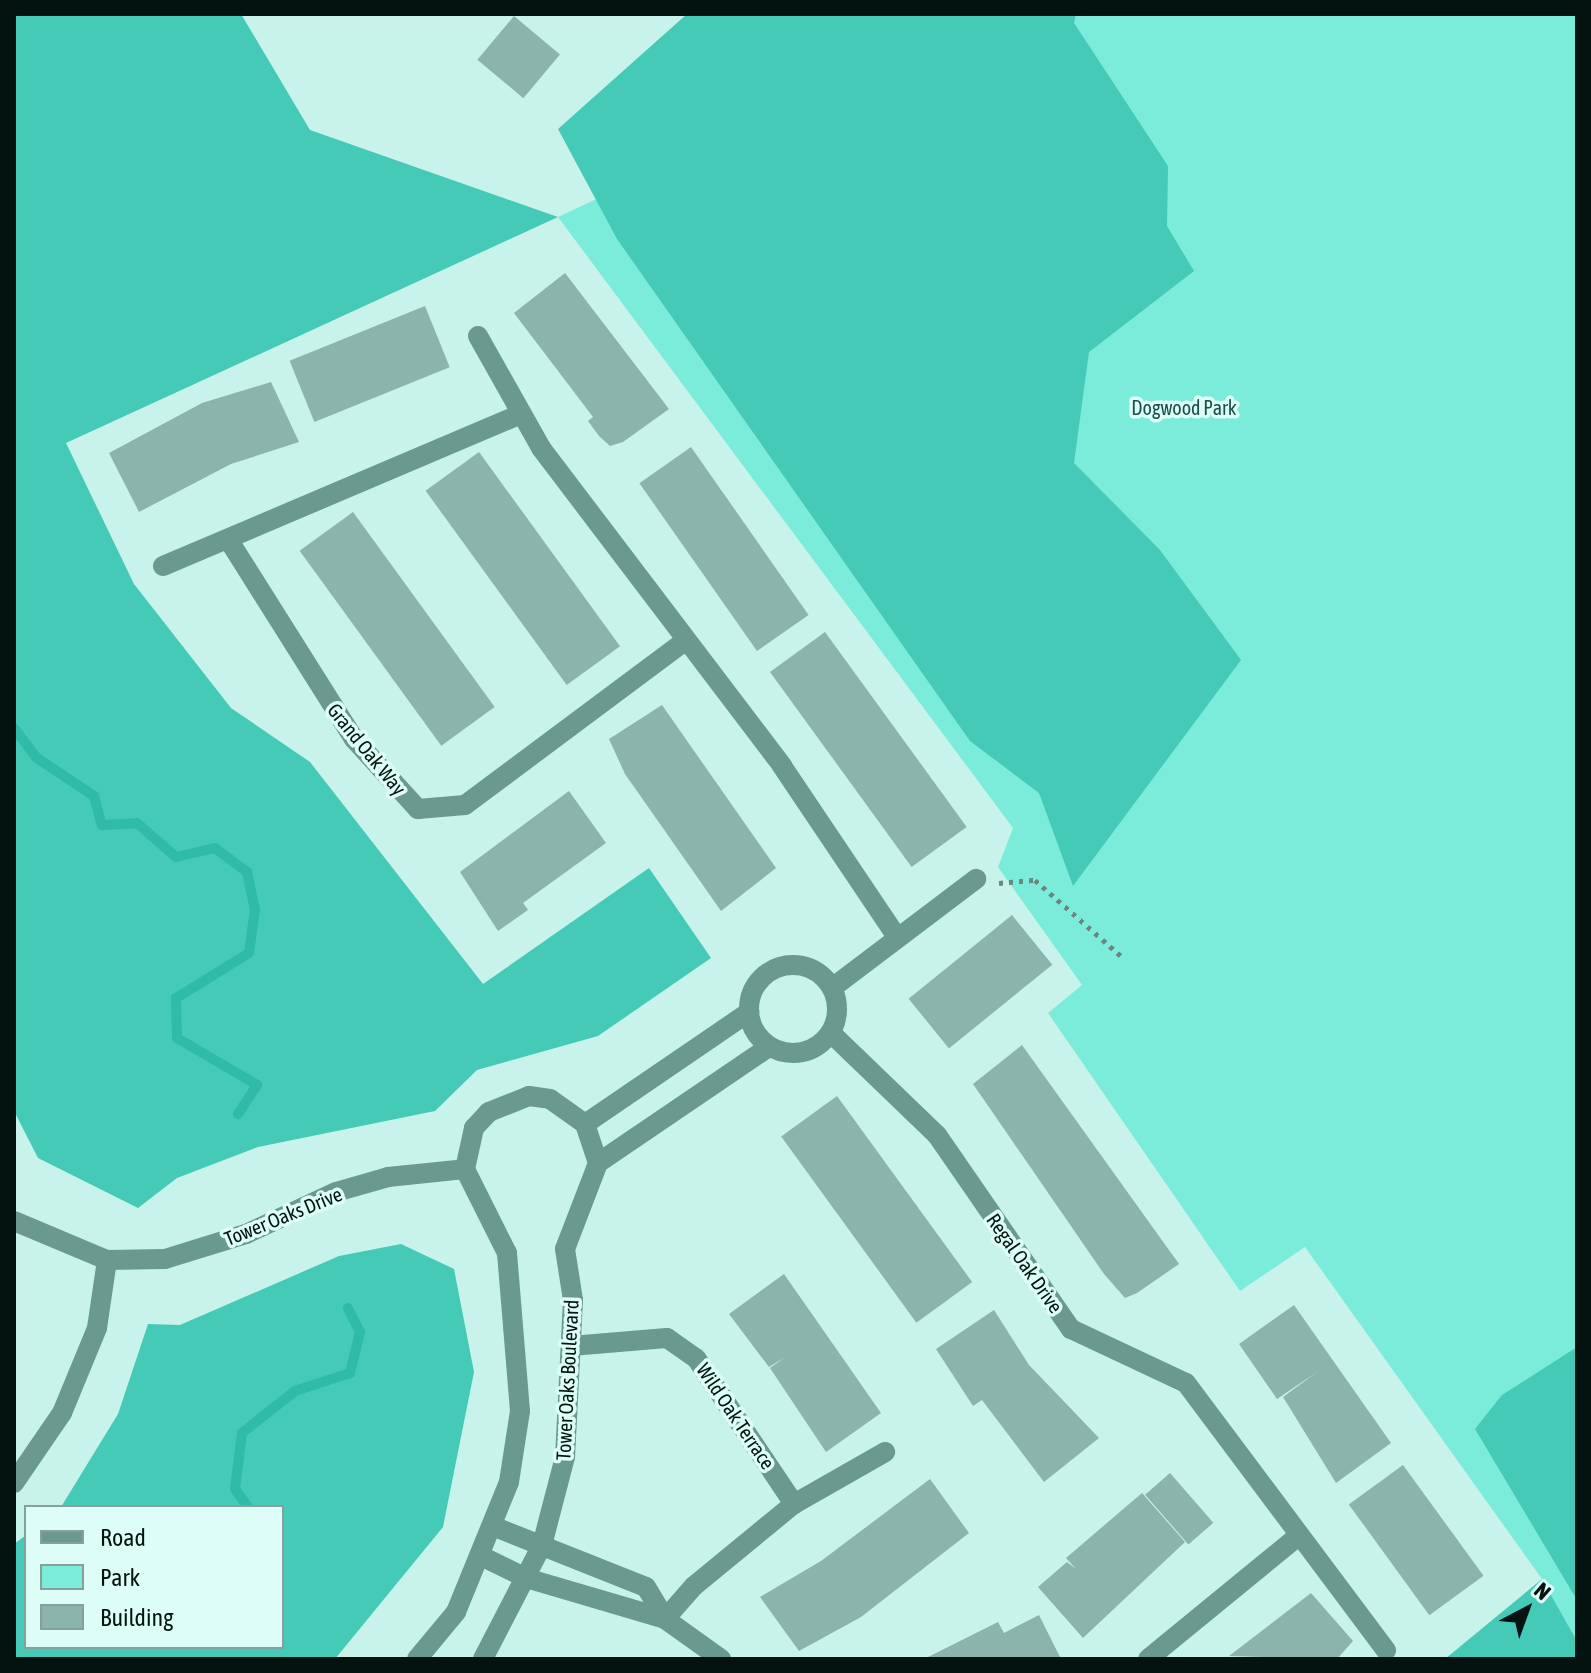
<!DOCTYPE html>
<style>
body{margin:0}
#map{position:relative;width:1591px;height:1673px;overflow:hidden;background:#c8f3ea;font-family:"Asap Condensed",sans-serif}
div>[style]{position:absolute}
.green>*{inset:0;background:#7aecd9}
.forest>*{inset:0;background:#44cab7}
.stream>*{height:10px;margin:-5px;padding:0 5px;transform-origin:5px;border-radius:5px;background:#2fbba8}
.building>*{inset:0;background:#8bb4ac;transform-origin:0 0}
.path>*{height:5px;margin-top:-2.5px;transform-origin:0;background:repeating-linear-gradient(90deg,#6a8882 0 4px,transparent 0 10px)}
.minor>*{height:20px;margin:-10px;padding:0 10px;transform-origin:10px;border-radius:10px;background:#6a9990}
.minor>.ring{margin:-10px;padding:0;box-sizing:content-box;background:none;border:20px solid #6a9990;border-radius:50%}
span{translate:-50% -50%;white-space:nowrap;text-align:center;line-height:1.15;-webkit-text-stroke:7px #dcfef7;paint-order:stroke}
.park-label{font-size:20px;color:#174f47}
.street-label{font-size:20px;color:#041310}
.frame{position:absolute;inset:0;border:16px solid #041310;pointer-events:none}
.legend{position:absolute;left:24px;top:1505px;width:260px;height:144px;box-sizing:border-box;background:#dcfef7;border:2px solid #86a09b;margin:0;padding:10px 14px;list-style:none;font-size:24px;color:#041310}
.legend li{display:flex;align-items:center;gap:16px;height:40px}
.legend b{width:40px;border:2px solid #86a09b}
.north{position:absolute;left:1487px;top:1569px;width:80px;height:80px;-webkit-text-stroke:6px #dcfef7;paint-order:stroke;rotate:41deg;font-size:22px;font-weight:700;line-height:32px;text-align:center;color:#041310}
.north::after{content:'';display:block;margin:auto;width:28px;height:36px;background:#041310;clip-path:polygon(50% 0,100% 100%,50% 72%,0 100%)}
</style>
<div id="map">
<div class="green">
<div style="clip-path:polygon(993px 14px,1577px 14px,1577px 1641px,1542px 1579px,1305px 1247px,1240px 1291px,1048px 1013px,1082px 985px,998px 867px,1013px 828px,558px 217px)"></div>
</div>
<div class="forest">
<div style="clip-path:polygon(14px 14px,241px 14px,310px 130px,558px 217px,66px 443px,134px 584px,231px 708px,310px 762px,483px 984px,649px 868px,711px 958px,598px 1036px,477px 1070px,435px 1111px,258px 1147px,177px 1178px,138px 1208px,38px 1158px,14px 1111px)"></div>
<div style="clip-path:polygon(687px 14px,1076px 14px,1074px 23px,1168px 166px,1167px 226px,1194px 271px,1089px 352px,1074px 463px,1160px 550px,1241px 660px,1073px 886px,1039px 793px,970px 741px,617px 239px,558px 129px)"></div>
<div style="clip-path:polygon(401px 1244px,454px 1269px,474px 1372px,443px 1527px,335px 1659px,14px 1659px,14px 1544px,26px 1535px,26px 1647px,282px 1647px,282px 1507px,61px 1507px,118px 1414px,148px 1324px,180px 1325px,339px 1256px)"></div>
<div style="clip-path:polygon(1577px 1347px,1577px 1600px,1475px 1429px,1502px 1395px)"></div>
<div style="clip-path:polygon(1542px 1579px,1577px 1641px,1577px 1659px,1445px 1659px)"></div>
</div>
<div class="stream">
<div style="left:14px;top:728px;width:38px;rotate:53deg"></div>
<div style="left:37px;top:758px;width:69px;rotate:33.7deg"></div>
<div style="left:94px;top:796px;width:30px;rotate:75deg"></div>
<div style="left:102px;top:825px;width:35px;rotate:-3deg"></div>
<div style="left:137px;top:823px;width:52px;rotate:41.1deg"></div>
<div style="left:176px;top:857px;width:40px;rotate:-13deg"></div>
<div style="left:215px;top:848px;width:40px;rotate:37deg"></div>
<div style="left:247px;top:872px;width:38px;rotate:78deg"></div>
<div style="left:255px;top:909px;width:44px;rotate:97.8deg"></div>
<div style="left:249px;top:953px;width:86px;rotate:148.3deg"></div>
<div style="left:176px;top:998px;width:40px;rotate:88.6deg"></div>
<div style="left:177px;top:1038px;width:93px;rotate:30.4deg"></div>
<div style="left:257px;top:1085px;width:35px;rotate:123deg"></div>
<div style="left:248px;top:1507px;width:22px;rotate:-126deg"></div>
<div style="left:235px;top:1489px;width:56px;rotate:-82.9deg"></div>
<div style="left:242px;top:1433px;width:68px;rotate:-38.4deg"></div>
<div style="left:295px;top:1391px;width:58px;rotate:-18.1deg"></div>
<div style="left:350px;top:1373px;width:42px;rotate:-76.3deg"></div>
<div style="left:360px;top:1332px;width:27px;rotate:-117deg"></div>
</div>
<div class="building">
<div style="left:514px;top:16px;width:60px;height:57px;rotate:40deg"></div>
<div style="clip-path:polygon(565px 273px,669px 409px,623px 442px,610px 446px,599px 436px,588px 421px,593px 417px,514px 313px)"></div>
<div style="left:425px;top:306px;width:66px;height:146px;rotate:68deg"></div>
<div style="clip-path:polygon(271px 382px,299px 442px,231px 464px,139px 512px,109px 453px,202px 403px)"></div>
<div style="left:691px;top:447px;width:205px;height:63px;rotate:55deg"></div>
<div style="left:479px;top:452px;width:240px;height:66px;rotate:54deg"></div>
<div style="left:353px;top:512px;width:241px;height:66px;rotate:54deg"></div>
<div style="left:825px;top:632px;width:241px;height:68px;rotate:54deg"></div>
<div style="clip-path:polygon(662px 705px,776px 868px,721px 911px,625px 774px,609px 739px)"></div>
<div style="clip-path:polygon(569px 791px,606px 843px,523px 903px,528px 910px,498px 931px,460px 872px)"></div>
<div style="left:1012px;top:915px;width:64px;height:133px;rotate:51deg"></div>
<div style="clip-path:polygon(1022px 1045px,1179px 1264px,1137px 1293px,1125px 1298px,1104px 1274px,973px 1084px)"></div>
<div style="left:837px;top:1096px;width:230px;height:69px;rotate:54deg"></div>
<div style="clip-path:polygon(784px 1274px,881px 1413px,826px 1452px,770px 1368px,784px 1358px,769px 1367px,729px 1314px)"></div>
<div style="clip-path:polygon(1294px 1305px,1391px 1443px,1336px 1483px,1283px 1397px,1317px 1372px,1277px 1399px,1239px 1344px)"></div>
<div style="clip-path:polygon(994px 1310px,1029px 1365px,1099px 1438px,1044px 1482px,982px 1400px,973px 1406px,936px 1349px)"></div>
<div style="left:1403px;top:1465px;width:137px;height:67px;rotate:54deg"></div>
<div style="left:1170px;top:1473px;width:66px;height:33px;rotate:49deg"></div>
<div style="clip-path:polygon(930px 1479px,969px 1533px,861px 1617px,799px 1651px,760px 1597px,821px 1561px)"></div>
<div style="clip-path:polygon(1142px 1493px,1185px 1542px,1083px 1638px,1038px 1587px,1067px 1562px,1076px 1569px,1066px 1558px)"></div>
<div style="clip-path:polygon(1311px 1593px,1353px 1641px,1337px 1659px,1229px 1656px)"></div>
<div style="clip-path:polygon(1039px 1615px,1061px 1659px,924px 1659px,998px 1622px,1004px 1633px)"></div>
</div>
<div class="path">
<div style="left:999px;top:883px;width:36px;rotate:-5deg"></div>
<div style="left:1035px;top:880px;width:115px;rotate:41.5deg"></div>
</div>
<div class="minor">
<div style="left:478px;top:336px;width:129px;rotate:60.6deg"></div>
<div style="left:541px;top:448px;width:399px;rotate:52.8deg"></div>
<div style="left:782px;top:766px;width:206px;rotate:56.1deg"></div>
<div style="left:228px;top:539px;width:236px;rotate:57.8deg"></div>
<div style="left:354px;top:739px;width:95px;rotate:47.6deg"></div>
<div style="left:418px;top:809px;width:47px;rotate:-4.9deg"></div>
<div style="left:465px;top:805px;width:271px;rotate:-36.7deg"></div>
<div style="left:163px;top:566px;width:389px;rotate:-23deg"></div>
<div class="ring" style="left:749px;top:965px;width:68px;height:68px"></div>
<div style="left:832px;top:988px;width:181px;rotate:-37.1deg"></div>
<div style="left:831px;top:1033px;width:147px;rotate:43.9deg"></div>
<div style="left:937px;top:1135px;width:236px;rotate:55.4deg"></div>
<div style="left:1071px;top:1329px;width:127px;rotate:25.2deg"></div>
<div style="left:1186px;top:1383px;width:334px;rotate:53.2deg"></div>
<div style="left:585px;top:1124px;width:199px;rotate:-34.3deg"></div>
<div style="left:598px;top:1163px;width:207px;rotate:-34.2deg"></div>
<div style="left:14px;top:1221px;width:101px;rotate:22.8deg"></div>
<div style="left:107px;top:1260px;width:58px;rotate:-1deg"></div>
<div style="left:165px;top:1259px;width:85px;rotate:-17.2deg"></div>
<div style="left:246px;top:1234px;width:99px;rotate:-25deg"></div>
<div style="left:336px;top:1192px;width:54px;rotate:-16.1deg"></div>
<div style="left:388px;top:1177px;width:77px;rotate:-5.9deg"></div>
<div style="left:571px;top:1346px;width:96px;rotate:-4.8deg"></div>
<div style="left:667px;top:1338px;width:35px;rotate:35deg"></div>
<div style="left:696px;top:1358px;width:176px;rotate:56.1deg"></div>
<div style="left:14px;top:1483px;width:85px;rotate:-55.6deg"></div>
<div style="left:62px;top:1413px;width:92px;rotate:-67.6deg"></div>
<div style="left:97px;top:1328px;width:69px;rotate:-81.6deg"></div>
<div style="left:495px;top:1527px;width:162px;rotate:21.7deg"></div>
<div style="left:646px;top:1587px;width:37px;rotate:59deg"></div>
<div style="left:665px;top:1619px;width:69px;rotate:35.5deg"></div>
<div style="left:481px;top:1556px;width:50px;rotate:26.1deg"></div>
<div style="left:526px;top:1578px;width:145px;rotate:16.4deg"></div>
<div style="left:665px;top:1619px;width:44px;rotate:-48.7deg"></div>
<div style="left:694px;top:1586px;width:129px;rotate:-39.4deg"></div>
<div style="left:794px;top:1504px;width:105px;rotate:-29.7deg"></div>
<div style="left:417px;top:1659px;width:61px;rotate:-50.3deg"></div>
<div style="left:456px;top:1612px;width:140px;rotate:-67.8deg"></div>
<div style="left:509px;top:1482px;width:72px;rotate:-81.2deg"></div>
<div style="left:520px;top:1411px;width:159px;rotate:-94.7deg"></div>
<div style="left:507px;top:1253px;width:94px;rotate:-116.6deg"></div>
<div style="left:465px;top:1169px;width:42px;rotate:-77.6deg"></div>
<div style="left:474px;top:1128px;width:22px;rotate:-47deg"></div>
<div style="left:489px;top:1112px;width:43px;rotate:-21.8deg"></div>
<div style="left:529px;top:1096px;width:21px;rotate:8deg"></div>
<div style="left:550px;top:1099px;width:43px;rotate:35.5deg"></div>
<div style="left:585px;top:1124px;width:41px;rotate:71.6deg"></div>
<div style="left:598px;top:1163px;width:92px;rotate:111deg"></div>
<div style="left:565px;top:1249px;width:52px;rotate:81.1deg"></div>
<div style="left:573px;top:1300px;width:157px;rotate:92.9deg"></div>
<div style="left:565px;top:1457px;width:91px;rotate:104.6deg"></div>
<div style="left:542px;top:1545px;width:128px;rotate:117.4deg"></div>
<div style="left:1148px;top:1659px;width:193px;rotate:-39.3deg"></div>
</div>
<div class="park-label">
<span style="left:1184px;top:407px">Dogwood Park</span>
</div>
<div class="street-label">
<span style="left:367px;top:749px;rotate:51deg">Grand Oak Way</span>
<span style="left:283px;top:1216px;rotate:-22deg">Tower Oaks Drive</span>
<span style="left:1025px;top:1263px;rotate:55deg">Regal Oak Drive</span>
<span style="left:567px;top:1380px;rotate:-87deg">Tower Oaks Boulevard</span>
<span style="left:736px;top:1416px;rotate:56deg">Wild Oak Terrace</span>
</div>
<div class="frame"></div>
<ul class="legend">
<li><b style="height:10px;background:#6a9990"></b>Road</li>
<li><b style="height:22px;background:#7aecd9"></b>Park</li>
<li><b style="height:22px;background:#8bb4ac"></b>Building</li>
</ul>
<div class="north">N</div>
</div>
